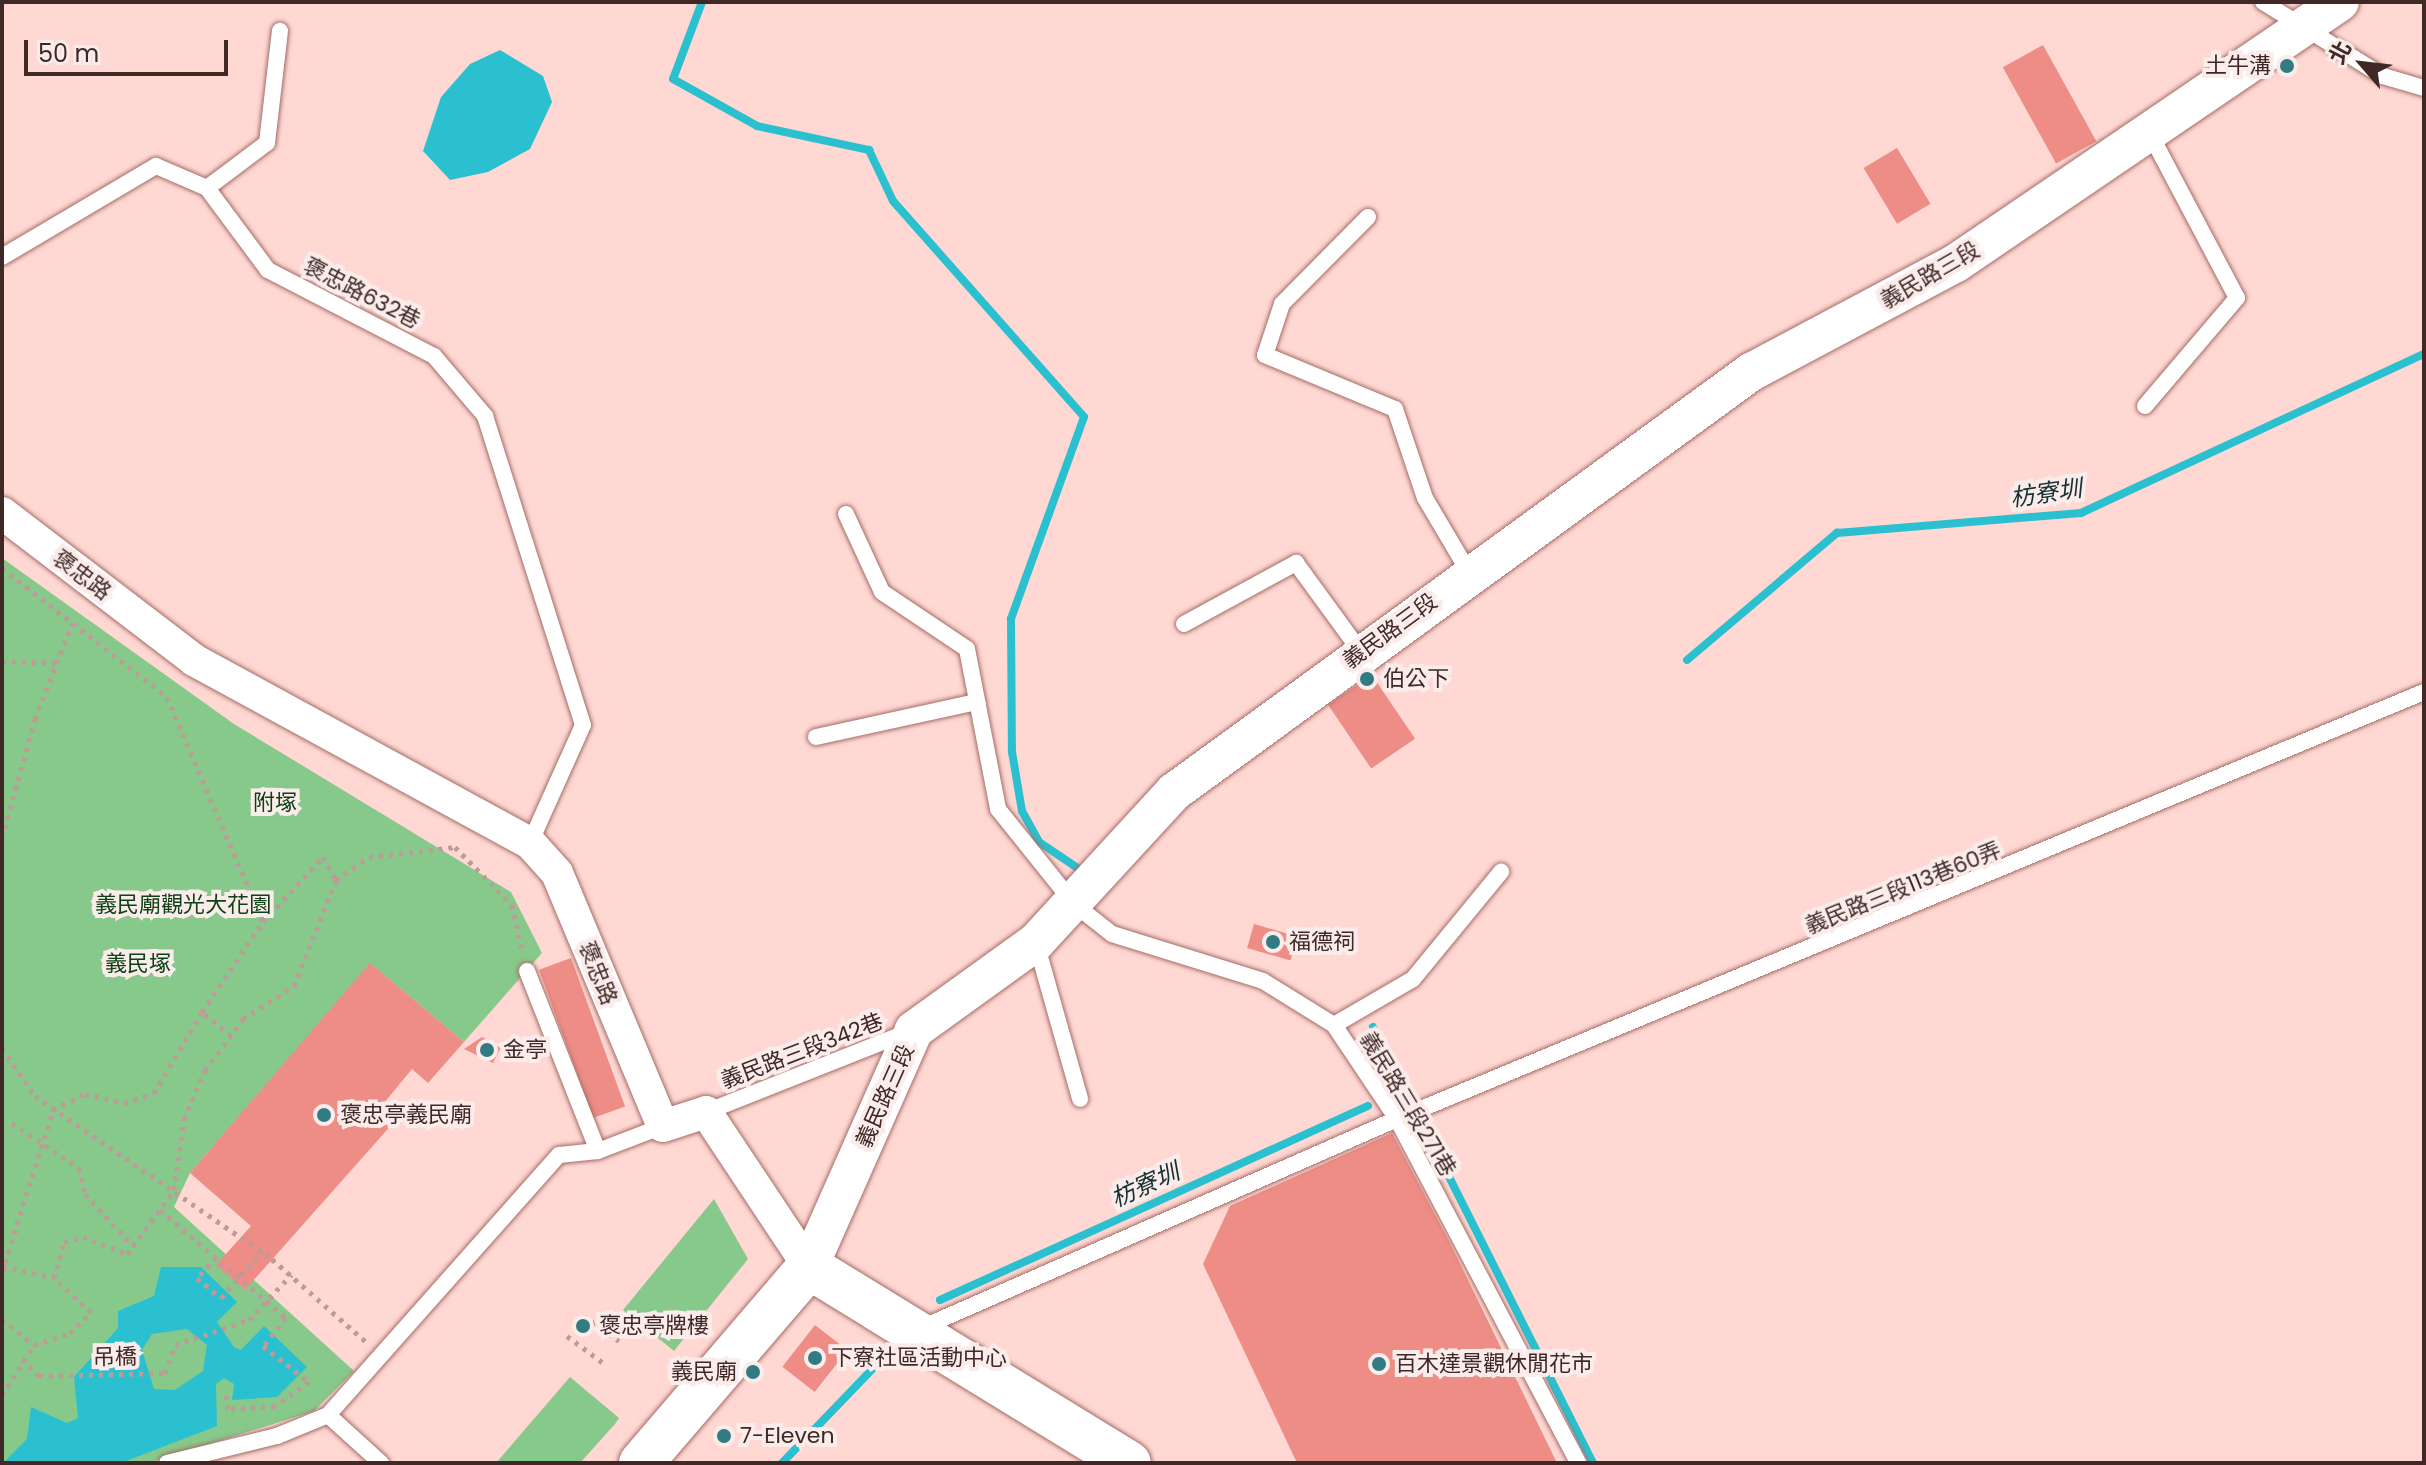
<!DOCTYPE html>
<meta charset="utf-8">
<style>
body{margin:0}
#map{position:relative;width:2426px;height:1465px;overflow:hidden;background:#ffd8d3;font-family:Poppins,"Noto Sans TC",sans-serif}
div>[style]{position:absolute}
.green>*{inset:0;background:#87c98a}
.water>*{inset:0;background:#2bc0cf}
.stream>*{height:8px;margin:-4px;padding:0 4px;transform-origin:4px;border-radius:4px;background:#2bc0cf}
.building>*{inset:0;background:#ed8d85;transform-origin:0 0}
.path>*{height:5px;margin-top:-2.5px;transform-origin:0;background:repeating-linear-gradient(90deg,#bd9b97 0 4px,transparent 0 10px)}
.roads{filter:drop-shadow(0 0 2px #a56c67) drop-shadow(0 0 2px #a56c67)}
.service>*{height:16px;margin:-8px;padding:0 8px;transform-origin:8px;border-radius:8px;background:#fff}
.minor>*{height:32px;margin:-16px;padding:0 16px;transform-origin:16px;border-radius:16px;background:#fff}
.tertiary>*{height:38px;margin:-19px;padding:0 19px;transform-origin:19px;border-radius:19px;background:#fff}
.secondary>*{height:44px;margin:-22px;padding:0 22px;transform-origin:22px;border-radius:22px;background:#fff}
.dots>*{width:22px;height:22px;translate:-50% -50%;box-sizing:border-box;border:4px solid #f9ecea;border-radius:50%}
span{translate:-50% -50%;white-space:nowrap;text-align:center;line-height:1.15;-webkit-text-stroke:8px #f9ecea;paint-order:stroke}
.poi-label{font-size:22px;color:#402826}
.right{translate:-100% -50%;text-align:right}
.left{translate:0 -50%;text-align:left}
.street-label{font-size:22px;color:#402826}
.park-label{font-size:22px;color:#0e4115}
.water-label{font-size:24px;color:#172f31;font-style:italic}
.frame{position:absolute;inset:0;border:4px solid #402826;pointer-events:none}
.north{position:absolute;left:2322px;top:24px;width:80px;height:80px;-webkit-text-stroke:6px #f9ecea;paint-order:stroke;rotate:298deg;font-size:22px;font-weight:700;line-height:32px;text-align:center;color:#402826}
.north::after{content:'';display:block;margin:auto;width:28px;height:36px;background:#402826;clip-path:polygon(50% 0,100% 100%,50% 72%,0 100%)}
.scale{position:absolute;left:24px;top:40px;width:204px;height:36px;box-sizing:border-box;border:4px solid #402826;border-top:0;padding-left:10px;font-size:24px;line-height:28px;white-space:nowrap;color:#402826;-webkit-text-stroke:6px #f9ecea;paint-order:stroke}
</style>
<div id="map">
<div class="green">
<div style="clip-path:polygon(2px 558px,234px 724px,511px 892px,542px 953px,464px 1042px,371px 964px,190px 1173px,174px 1207px,354px 1371px,314px 1411px,149px 1463px,2px 1463px)"></div>
<div style="clip-path:polygon(714px 1199px,748px 1259px,674px 1351px,623px 1310px)"></div>
<div style="clip-path:polygon(570px 1377px,619px 1418px,615px 1424px,580px 1463px,496px 1463px)"></div>
</div>
<div class="water">
<div style="clip-path:polygon(500px 50px,543px 76px,552px 102px,530px 149px,488px 172px,450px 180px,423px 151px,441px 97px,470px 64px)"></div>
<div style="clip-path:polygon(evenodd,161px 1267px,201px 1267px,237px 1302px,217px 1322px,234px 1347px,241px 1350px,264px 1326px,307px 1367px,277px 1397px,232px 1400px,234px 1384px,224px 1378px,216px 1384px,217px 1426px,121px 1463px,3px 1463px,27px 1439px,31px 1407px,67px 1423px,78px 1418px,74px 1377px,118px 1328px,118px 1311px,154px 1296px,161px 1267px,187px 1329px,207px 1345px,203px 1371px,175px 1390px,154px 1389px,142px 1350px,152px 1334px,187px 1329px)"></div>
</div>
<div class="stream">
<div style="left:702px;top:2px;width:82px;rotate:110.6deg"></div>
<div style="left:673px;top:79px;width:96px;rotate:29.2deg"></div>
<div style="left:757px;top:126px;width:115px;rotate:12.1deg"></div>
<div style="left:869px;top:150px;width:56px;rotate:64.8deg"></div>
<div style="left:893px;top:201px;width:288px;rotate:48.5deg"></div>
<div style="left:1084px;top:417px;width:215px;rotate:109.9deg"></div>
<div style="left:1011px;top:619px;width:133px;rotate:89.6deg"></div>
<div style="left:1012px;top:752px;width:60px;rotate:80.4deg"></div>
<div style="left:1022px;top:811px;width:35px;rotate:61deg"></div>
<div style="left:1039px;top:842px;width:45px;rotate:34deg"></div>
<div style="left:1687px;top:660px;width:197px;rotate:-40.3deg"></div>
<div style="left:1837px;top:533px;width:245px;rotate:-4.7deg"></div>
<div style="left:2081px;top:513px;width:378px;rotate:-24.9deg"></div>
<div style="left:1373px;top:1027px;width:71px;rotate:63.1deg"></div>
<div style="left:1427px;top:1133px;width:369px;rotate:63.3deg"></div>
<div style="left:940px;top:1300px;width:470px;rotate:-24.4deg"></div>
<div style="left:782px;top:1463px;width:146px;rotate:-46.1deg"></div>
</div>
<div class="building">
<div style="left:2043px;top:45px;width:110px;height:46px;rotate:61deg"></div>
<div style="left:1897px;top:148px;width:65px;height:39px;rotate:59deg"></div>
<div style="left:1372px;top:675px;width:77px;height:53px;rotate:56deg"></div>
<div style="left:1254px;top:924px;width:45px;height:25px;rotate:16deg"></div>
<div style="left:571px;top:958px;width:158px;height:34px;rotate:70deg"></div>
<div style="clip-path:polygon(370px 963px,464px 1042px,428px 1083px,412px 1069px,379px 1109px,394px 1122px,245px 1290px,216px 1265px,251px 1226px,190px 1173px)"></div>
<div style="clip-path:polygon(482px 1037px,501px 1047px,493px 1063px,464px 1049px)"></div>
<div style="clip-path:polygon(1392px 1133px,1449px 1241px,1557px 1463px,1297px 1463px,1203px 1264px,1230px 1206px)"></div>
<div style="left:815px;top:1325px;width:41px;height:53px;rotate:38deg"></div>
</div>
<div class="path">
<div style="left:2px;top:568px;width:209px;rotate:38deg"></div>
<div style="left:167px;top:697px;width:245px;rotate:66.9deg"></div>
<div style="left:2px;top:661px;width:55px;rotate:2.1deg"></div>
<div style="left:2px;top:838px;width:123px;rotate:-74.5deg"></div>
<div style="left:35px;top:719px;width:102px;rotate:-68.7deg"></div>
<div style="left:231px;top:1036px;width:38px;rotate:-140deg"></div>
<div style="left:202px;top:1012px;width:109px;rotate:-55.9deg"></div>
<div style="left:263px;top:922px;width:88px;rotate:-47.3deg"></div>
<div style="left:323px;top:857px;width:26px;rotate:61deg"></div>
<div style="left:2px;top:1048px;width:58px;rotate:55.5deg"></div>
<div style="left:35px;top:1096px;width:288px;rotate:34.5deg"></div>
<div style="left:272px;top:1259px;width:125px;rotate:41.4deg"></div>
<div style="left:12px;top:1123px;width:81px;rotate:33.9deg"></div>
<div style="left:79px;top:1168px;width:27px;rotate:77deg"></div>
<div style="left:85px;top:1194px;width:71px;rotate:47.3deg"></div>
<div style="left:160px;top:1210px;width:166px;rotate:40.6deg"></div>
<div style="left:286px;top:1318px;width:36px;rotate:129deg"></div>
<div style="left:263px;top:1346px;width:58px;rotate:38deg"></div>
<div style="left:309px;top:1382px;width:42px;rotate:144.8deg"></div>
<div style="left:275px;top:1406px;width:47px;rotate:176.3deg"></div>
<div style="left:228px;top:1409px;width:15px;rotate:-98deg"></div>
<div style="left:216px;top:1257px;width:28px;rotate:132deg"></div>
<div style="left:197px;top:1278px;width:31px;rotate:40deg"></div>
<div style="left:221px;top:1298px;width:62px;rotate:-48.3deg"></div>
<div style="left:3px;top:1266px;width:52px;rotate:13.2deg"></div>
<div style="left:2px;top:1272px;width:170px;rotate:-72.5deg"></div>
<div style="left:53px;top:1110px;width:36px;rotate:-27deg"></div>
<div style="left:85px;top:1094px;width:40px;rotate:13deg"></div>
<div style="left:124px;top:1103px;width:32px;rotate:-18deg"></div>
<div style="left:154px;top:1093px;width:94px;rotate:-59.3deg"></div>
<div style="left:584px;top:1316px;width:43px;rotate:35.5deg"></div>
<div style="left:2px;top:1319px;width:41px;rotate:39.1deg"></div>
<div style="left:567px;top:1336px;width:44px;rotate:36.6deg"></div>
<div style="left:22px;top:1359px;width:24px;rotate:45deg"></div>
<div style="left:39px;top:1376px;width:126px;rotate:-1.4deg"></div>
<div style="left:165px;top:1373px;width:30px;rotate:-70deg"></div>
<div style="left:175px;top:1345px;width:78px;rotate:-18.7deg"></div>
<div style="left:249px;top:1320px;width:62px;rotate:-47deg"></div>
<div style="left:2px;top:1395px;width:59px;rotate:-57.4deg"></div>
<div style="left:34px;top:1345px;width:38px;rotate:-18deg"></div>
<div style="left:70px;top:1333px;width:30px;rotate:-45deg"></div>
<div style="left:91px;top:1312px;width:50px;rotate:-137.4deg"></div>
<div style="left:54px;top:1278px;width:37px;rotate:-74deg"></div>
<div style="left:64px;top:1242px;width:20px;rotate:-15deg"></div>
<div style="left:83px;top:1237px;width:47px;rotate:21.1deg"></div>
<div style="left:127px;top:1254px;width:79px;rotate:-53.7deg"></div>
<div style="left:174px;top:1190px;width:72px;rotate:-82deg"></div>
<div style="left:184px;top:1119px;width:53px;rotate:-66.8deg"></div>
<div style="left:205px;top:1070px;width:64px;rotate:-53.3deg"></div>
<div style="left:243px;top:1019px;width:61px;rotate:-32.9deg"></div>
<div style="left:294px;top:986px;width:114px;rotate:-68.4deg"></div>
<div style="left:336px;top:880px;width:40px;rotate:-34.9deg"></div>
<div style="left:369px;top:857px;width:87px;rotate:-6.6deg"></div>
<div style="left:455px;top:847px;width:81px;rotate:45.5deg"></div>
<div style="left:512px;top:905px;width:47px;rotate:77.7deg"></div>
</div>
<div class="roads">
<div class="service">
<div style="left:2263px;top:2px;width:141px;rotate:31.7deg"></div>
<div style="left:2383px;top:76px;width:43px;rotate:16.3deg"></div>
<div style="left:207px;top:188px;width:75px;rotate:-36.9deg"></div>
<div style="left:267px;top:143px;width:113px;rotate:-83.4deg"></div>
<div style="left:1368px;top:217px;width:122px;rotate:134.7deg"></div>
<div style="left:1282px;top:304px;width:54px;rotate:108.4deg"></div>
<div style="left:1265px;top:355px;width:141px;rotate:22.6deg"></div>
<div style="left:1395px;top:409px;width:94px;rotate:71.4deg"></div>
<div style="left:1425px;top:498px;width:88px;rotate:59.4deg"></div>
<div style="left:2px;top:257px;width:179px;rotate:-30.6deg"></div>
<div style="left:156px;top:166px;width:56px;rotate:23.3deg"></div>
<div style="left:207px;top:188px;width:102px;rotate:53.4deg"></div>
<div style="left:268px;top:270px;width:187px;rotate:27.4deg"></div>
<div style="left:434px;top:356px;width:79px;rotate:49.6deg"></div>
<div style="left:485px;top:416px;width:324px;rotate:72.4deg"></div>
<div style="left:583px;top:725px;width:129px;rotate:114.2deg"></div>
<div style="left:2145px;top:406px;width:142px;rotate:-49.6deg"></div>
<div style="left:2237px;top:298px;width:186px;rotate:-117.9deg"></div>
<div style="left:846px;top:514px;width:86px;rotate:65.2deg"></div>
<div style="left:882px;top:592px;width:102px;rotate:33.8deg"></div>
<div style="left:967px;top:649px;width:163px;rotate:79deg"></div>
<div style="left:998px;top:809px;width:122px;rotate:51.3deg"></div>
<div style="left:1074px;top:904px;width:48px;rotate:38.3deg"></div>
<div style="left:1112px;top:934px;width:158px;rotate:17.3deg"></div>
<div style="left:1263px;top:981px;width:84px;rotate:31.8deg"></div>
<div style="left:1334px;top:1025px;width:113px;rotate:56.2deg"></div>
<div style="left:1397px;top:1119px;width:389px;rotate:62.2deg"></div>
<div style="left:1184px;top:624px;width:128px;rotate:-28.6deg"></div>
<div style="left:1296px;top:563px;width:110px;rotate:53.9deg"></div>
<div style="left:816px;top:737px;width:165px;rotate:-12.3deg"></div>
<div style="left:1036px;top:943px;width:162px;rotate:74.2deg"></div>
<div style="left:527px;top:971px;width:193px;rotate:68.5deg"></div>
<div style="left:1334px;top:1025px;width:91px;rotate:-30.2deg"></div>
<div style="left:1413px;top:979px;width:139px;rotate:-50.6deg"></div>
<div style="left:706px;top:1112px;width:217px;rotate:-21.6deg"></div>
<div style="left:919px;top:1329px;width:522px;rotate:-23.72deg"></div>
<div style="left:1397px;top:1119px;width:1112px;rotate:-22.58deg"></div>
<div style="left:328px;top:1415px;width:72px;rotate:42.2deg"></div>
<div style="left:167px;top:1463px;width:113px;rotate:-13.8deg"></div>
<div style="left:277px;top:1436px;width:55px;rotate:-22.4deg"></div>
<div style="left:328px;top:1415px;width:348px;rotate:-48.4deg"></div>
<div style="left:559px;top:1155px;width:39px;rotate:-6deg"></div>
<div style="left:598px;top:1151px;width:70px;rotate:-21deg"></div>
</div>
<div class="minor">
<div style="left:2px;top:513px;width:242px;rotate:37.4deg"></div>
<div style="left:194px;top:660px;width:383px;rotate:28.6deg"></div>
<div style="left:530px;top:843px;width:40px;rotate:48deg"></div>
<div style="left:557px;top:873px;width:274px;rotate:67.3deg"></div>
<div style="left:663px;top:1126px;width:45px;rotate:-18deg"></div>
<div style="left:706px;top:1112px;width:186px;rotate:56.4deg"></div>
</div>
<div class="tertiary">
<div style="left:809px;top:1267px;width:259px;rotate:-66.1deg"></div>
<div style="left:914px;top:1030px;width:150px;rotate:-35.8deg"></div>
<div style="left:1036px;top:942px;width:204px;rotate:-47.4deg"></div>
<div style="left:1174px;top:792px;width:714px;rotate:-36.05deg"></div>
<div style="left:1751px;top:372px;width:232px;rotate:-28deg"></div>
<div style="left:1956px;top:263px;width:464px;rotate:-34.2deg"></div>
</div>
<div class="secondary">
<div style="left:641px;top:1463px;width:258px;rotate:-49.4deg"></div>
<div style="left:809px;top:1267px;width:375px;rotate:31.5deg"></div>
</div>
</div>
<div class="dots">
<div style="left:2287px;top:66px;background:#337b83"></div>
<div style="left:1367px;top:679px;background:#337b83"></div>
<div style="left:1273px;top:942px;background:#337b83"></div>
<div style="left:487px;top:1050px;background:#337b83"></div>
<div style="left:324px;top:1115px;background:#337b83"></div>
<div style="left:583px;top:1326px;background:#337b83"></div>
<div style="left:815px;top:1358px;background:#337b83"></div>
<div style="left:1379px;top:1364px;background:#337b83"></div>
<div style="left:753px;top:1372px;background:#337b83"></div>
<div style="left:724px;top:1436px;background:#337b83"></div>
</div>
<div class="poi-label">
<span class="right" style="left:2271px;top:66px">土牛溝</span>
<span class="left" style="left:1383px;top:679px">伯公下</span>
<span class="left" style="left:1289px;top:942px">福德祠</span>
<span class="left" style="left:503px;top:1050px">金亭</span>
<span class="left" style="left:340px;top:1115px">褒忠亭義民廟</span>
<span class="left" style="left:599px;top:1326px">褒忠亭牌樓</span>
<span class="left" style="left:831px;top:1358px">下寮社區活動中心</span>
<span class="left" style="left:1395px;top:1364px">百木達景觀休閒花市</span>
<span class="right" style="left:737px;top:1372px">義民廟</span>
<span class="left" style="left:740px;top:1436px">7-Eleven</span>
</div>
<div class="street-label">
<span style="left:1930px;top:275px;rotate:-30deg">義民路三段</span>
<span style="left:362px;top:293px;rotate:27deg">褒忠路632巷</span>
<span style="left:82px;top:575px;rotate:37deg">褒忠路</span>
<span style="left:1390px;top:631px;rotate:-36deg">義民路三段</span>
<span style="left:1903px;top:888px;rotate:-22deg">義民路三段113巷60弄</span>
<span style="left:598px;top:973px;rotate:68deg">褒忠路</span>
<span style="left:802px;top:1051px;rotate:-21deg">義民路三段342巷</span>
<span style="left:885px;top:1096px;rotate:-66deg">義民路三段</span>
<span style="left:1408px;top:1104px;rotate:59deg">義民路三段271巷</span>
<span style="left:115px;top:1357px;rotate:-1deg">吊橋</span>
</div>
<div class="park-label">
<span style="left:275px;top:803px">附塚</span>
<span style="left:183px;top:905px">義民廟觀光大花園</span>
<span style="left:138px;top:964px">義民塚</span>
</div>
<div class="water-label">
<span style="left:2046px;top:493px;rotate:-8deg">枋寮圳</span>
<span style="left:1145px;top:1185px;rotate:-24deg">枋寮圳</span>
</div>
<div class="frame"></div>
<div class="north">北</div>
<div class="scale">50 m</div>
</div>
